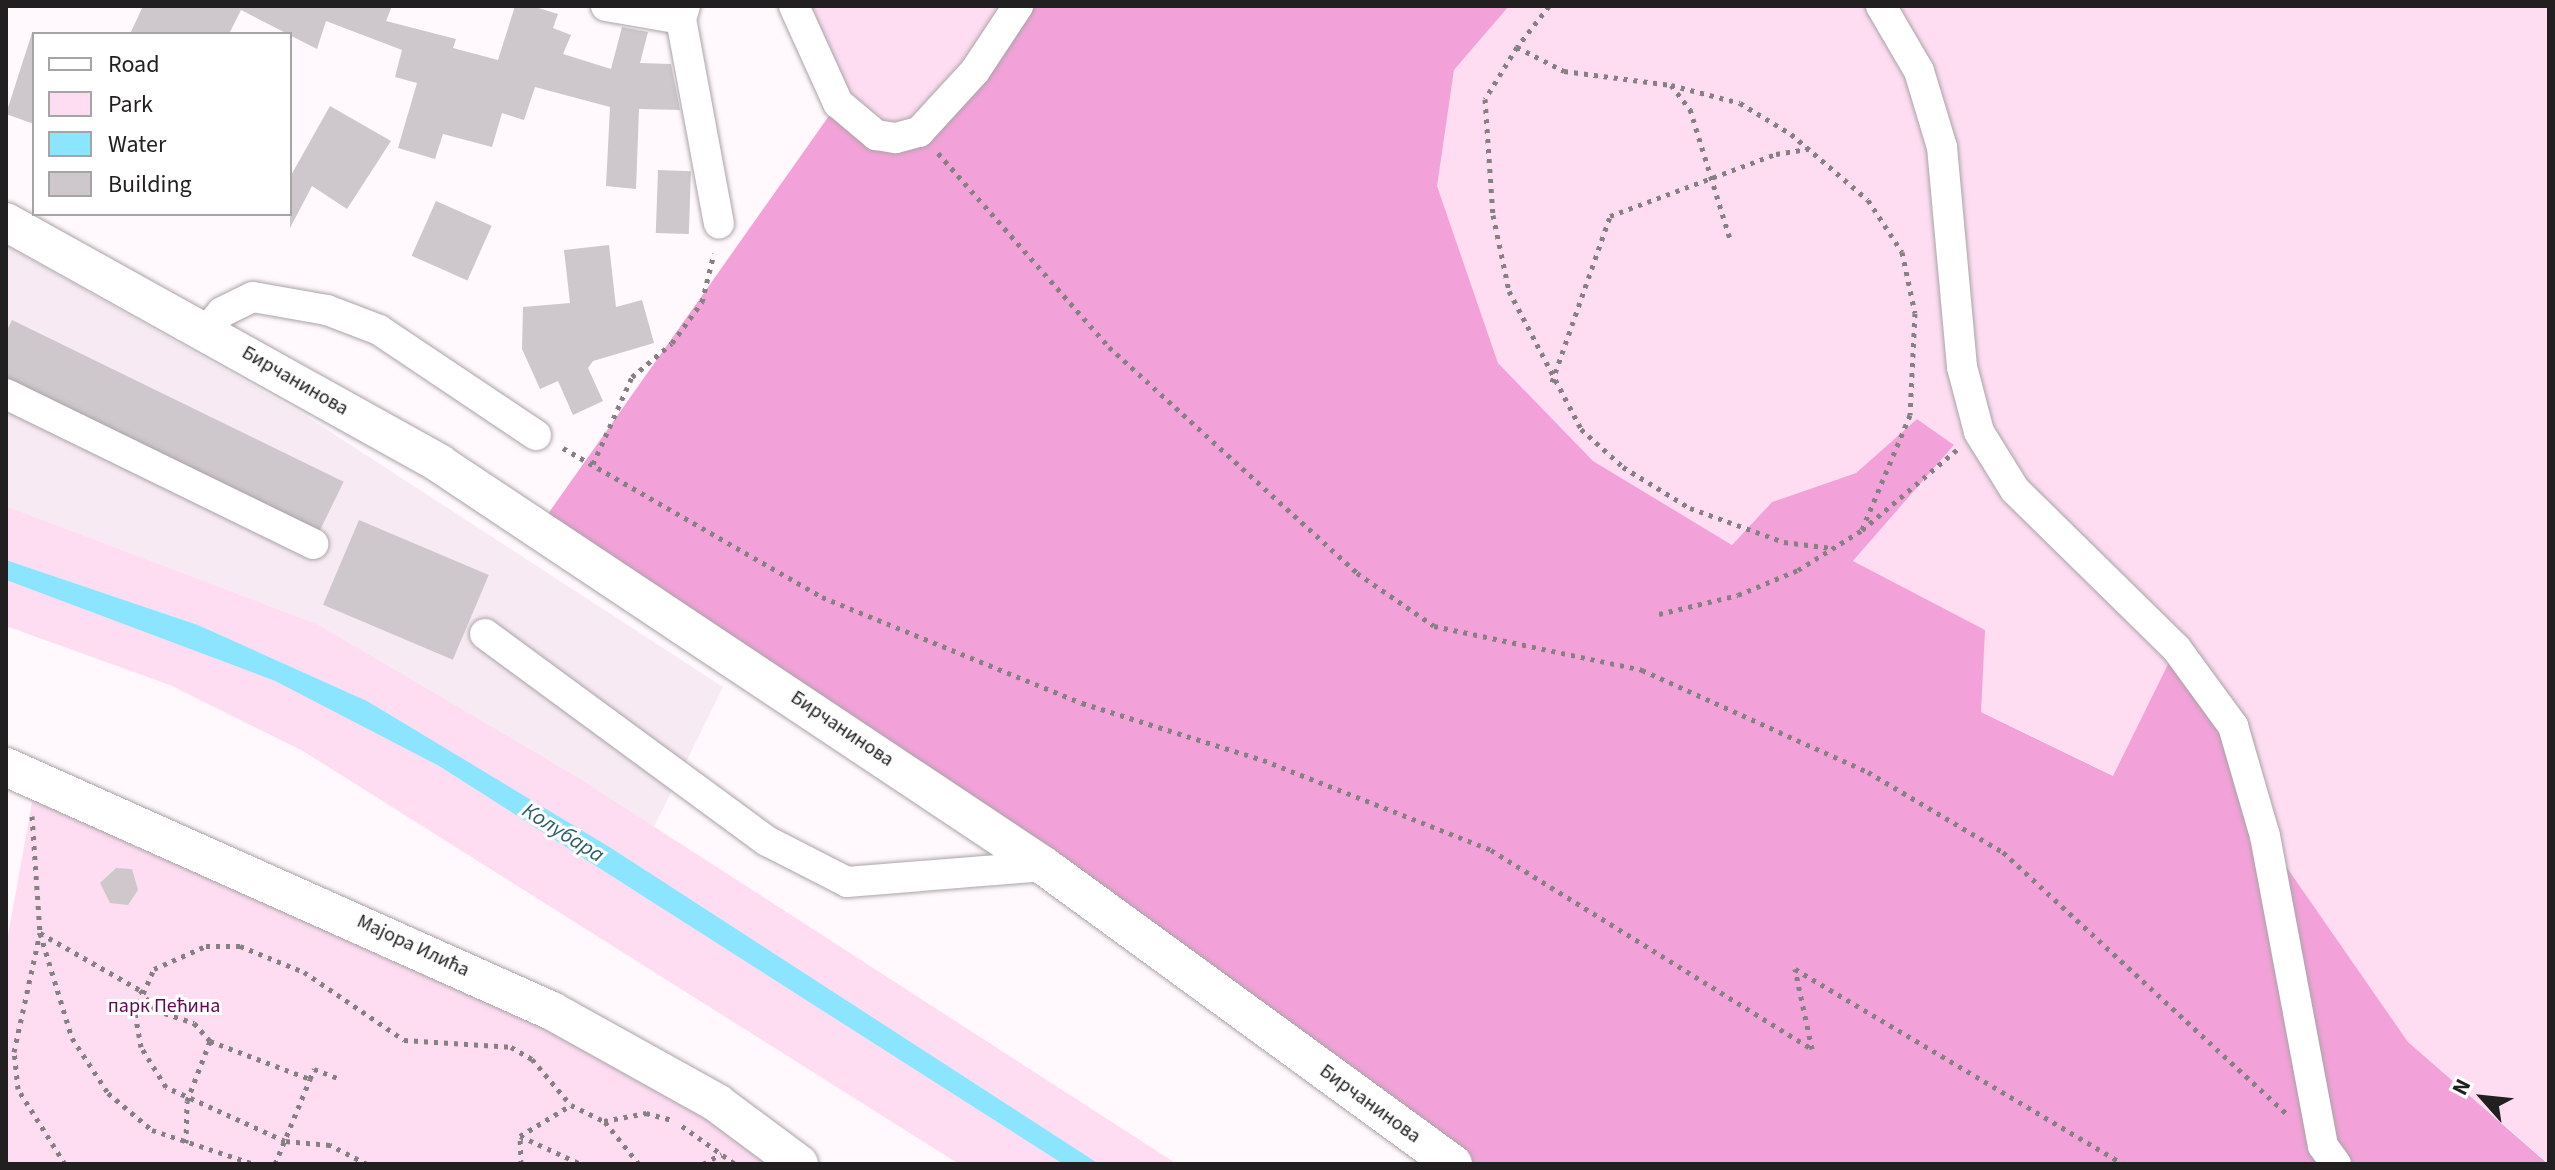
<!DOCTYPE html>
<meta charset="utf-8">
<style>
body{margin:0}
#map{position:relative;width:2555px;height:1170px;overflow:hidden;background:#fff8fc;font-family:"Source Sans 3",sans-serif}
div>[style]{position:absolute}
.built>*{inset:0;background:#f8eaf3}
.green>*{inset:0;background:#feddf2}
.forest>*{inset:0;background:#f2a2d8}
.water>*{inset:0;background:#8be5fe}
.building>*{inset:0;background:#cec7cb;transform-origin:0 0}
.path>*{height:5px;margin-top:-2.5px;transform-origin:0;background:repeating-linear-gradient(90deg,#858183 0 4px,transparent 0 10px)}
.roads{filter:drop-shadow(0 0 2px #aaa3a7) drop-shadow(0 0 2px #aaa3a7)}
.minor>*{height:30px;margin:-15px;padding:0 15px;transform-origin:15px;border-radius:15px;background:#fff}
.major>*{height:38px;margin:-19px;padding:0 19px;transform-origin:19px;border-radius:19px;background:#fff}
span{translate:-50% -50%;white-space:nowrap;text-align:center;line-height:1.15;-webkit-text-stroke:6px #fff;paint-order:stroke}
.street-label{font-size:20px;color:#211f20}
.park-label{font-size:20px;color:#660652}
.water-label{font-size:22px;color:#295c69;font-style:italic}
.frame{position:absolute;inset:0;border:8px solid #211f20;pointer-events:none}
.legend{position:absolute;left:32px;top:32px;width:260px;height:184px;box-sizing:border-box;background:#fff;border:2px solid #a6a5a6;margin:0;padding:10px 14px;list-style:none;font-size:24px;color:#211f20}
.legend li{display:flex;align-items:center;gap:16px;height:40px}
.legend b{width:40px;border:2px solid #a6a5a6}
.north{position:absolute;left:2443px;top:1058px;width:80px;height:80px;-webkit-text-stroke:6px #fff;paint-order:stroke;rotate:297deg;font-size:22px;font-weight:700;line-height:32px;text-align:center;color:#211f20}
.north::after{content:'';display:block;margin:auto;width:28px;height:36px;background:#211f20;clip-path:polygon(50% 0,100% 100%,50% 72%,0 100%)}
</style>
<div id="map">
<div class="built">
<div style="clip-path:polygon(6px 245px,306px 416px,723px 687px,654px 827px,317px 624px,6px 506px)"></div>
</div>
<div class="green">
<div style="clip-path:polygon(794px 6px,1018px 6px,919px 132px,876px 135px)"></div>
<div style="clip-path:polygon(1509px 6px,2549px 6px,2549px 1164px,2408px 1042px,2265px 836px,2176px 649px,2114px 776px,1980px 711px,1984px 630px,1853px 561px,1954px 445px,1917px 419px,1856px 473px,1772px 502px,1732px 545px,1593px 461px,1498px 363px,1436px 186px,1454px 70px)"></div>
<div style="clip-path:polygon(6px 506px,317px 624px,577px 777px,1177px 1164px,1099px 1164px,367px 701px,198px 625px,6px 560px)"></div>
<div style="clip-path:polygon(6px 580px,275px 681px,439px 766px,1063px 1164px,959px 1164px,303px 751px,170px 685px,6px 626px)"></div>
<div style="clip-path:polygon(36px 781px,353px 917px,799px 1164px,6px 1164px,6px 946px)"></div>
</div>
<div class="forest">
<div style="clip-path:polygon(1018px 6px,1509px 6px,1454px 70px,1437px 186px,1498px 363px,1593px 461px,1732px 545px,1772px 502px,1856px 473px,1917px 419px,1954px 445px,1853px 561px,1985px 630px,1981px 712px,2113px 776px,2176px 648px,2233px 726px,2265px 836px,2408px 1042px,2548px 1164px,1453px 1164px,538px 528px,838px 103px,896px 138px)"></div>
</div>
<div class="water">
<div style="clip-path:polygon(6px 560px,198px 625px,367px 701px,611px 848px,1099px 1164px,1063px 1164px,439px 766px,275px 681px,6px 580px)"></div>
</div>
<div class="building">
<div style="clip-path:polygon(143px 6px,392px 6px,386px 21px,456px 39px,453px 48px,498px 60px,515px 6px,532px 6px,558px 14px,553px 28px,571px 35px,563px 54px,611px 69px,622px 27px,648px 32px,640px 63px,671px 64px,680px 110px,639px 109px,636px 189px,606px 186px,610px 107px,535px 87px,524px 120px,502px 113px,492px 147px,443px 134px,435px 159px,398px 148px,417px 83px,395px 77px,402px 50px,326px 21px,317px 49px,241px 10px,229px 34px,130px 34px)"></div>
<div style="clip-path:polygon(32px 33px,34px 33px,34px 124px,6px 114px)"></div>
<div style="clip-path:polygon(330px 106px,391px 141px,347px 209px,312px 186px,290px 228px,290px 177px)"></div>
<div style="left:658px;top:170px;width:33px;height:63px;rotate:2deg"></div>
<div style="left:436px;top:201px;width:61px;height:60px;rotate:24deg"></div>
<div style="clip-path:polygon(609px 245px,616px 307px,642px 300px,654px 343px,593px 361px,588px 368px,603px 401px,573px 415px,558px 381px,540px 389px,522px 349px,523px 307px,570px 303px,564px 250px)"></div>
<div style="left:12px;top:320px;width:369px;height:54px;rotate:26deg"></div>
<div style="left:359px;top:520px;width:141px;height:92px;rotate:23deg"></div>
<div style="clip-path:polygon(116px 868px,132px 869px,138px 890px,128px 905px,110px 903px,100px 883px)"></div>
</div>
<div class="path">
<div style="left:1549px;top:6px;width:52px;rotate:128deg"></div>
<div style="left:1517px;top:47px;width:53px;rotate:27.1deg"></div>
<div style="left:1564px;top:71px;width:108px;rotate:7.5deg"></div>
<div style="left:1671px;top:85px;width:31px;rotate:52deg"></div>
<div style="left:1690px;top:109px;width:139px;rotate:72.9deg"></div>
<div style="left:1517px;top:47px;width:61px;rotate:121.6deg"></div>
<div style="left:1485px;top:99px;width:116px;rotate:86.1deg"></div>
<div style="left:1493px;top:215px;width:78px;rotate:78.1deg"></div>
<div style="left:1509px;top:291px;width:156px;rotate:62.4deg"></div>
<div style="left:1581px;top:429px;width:57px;rotate:42.1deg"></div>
<div style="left:1623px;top:467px;width:79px;rotate:31.5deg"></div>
<div style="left:1690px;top:508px;width:100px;rotate:19.9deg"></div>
<div style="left:1784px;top:542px;width:48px;rotate:7.1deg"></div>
<div style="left:1671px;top:85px;width:71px;rotate:14.6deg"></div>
<div style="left:1740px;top:103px;width:60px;rotate:31.3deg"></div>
<div style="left:1791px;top:134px;width:101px;rotate:40.6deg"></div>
<div style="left:1868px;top:200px;width:62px;rotate:56.8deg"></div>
<div style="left:1902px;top:252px;width:62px;rotate:78deg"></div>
<div style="left:1915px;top:313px;width:102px;rotate:92.8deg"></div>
<div style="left:1910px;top:415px;width:125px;rotate:112.7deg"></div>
<div style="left:938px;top:153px;width:259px;rotate:48.6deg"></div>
<div style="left:1109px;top:347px;width:336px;rotate:42.3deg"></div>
<div style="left:1357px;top:573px;width:93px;rotate:34.5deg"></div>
<div style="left:1434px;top:626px;width:213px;rotate:11.9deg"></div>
<div style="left:1642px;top:670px;width:248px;rotate:24.3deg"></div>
<div style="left:1868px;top:772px;width:157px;rotate:30.7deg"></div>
<div style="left:2003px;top:852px;width:385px;rotate:42.7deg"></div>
<div style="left:1552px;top:382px;width:176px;rotate:-70.7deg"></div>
<div style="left:1610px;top:216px;width:177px;rotate:-20.5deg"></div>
<div style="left:1776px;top:154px;width:33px;rotate:-9deg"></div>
<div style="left:563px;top:448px;width:299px;rotate:29.9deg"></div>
<div style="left:822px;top:597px;width:281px;rotate:22.2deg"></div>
<div style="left:1082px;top:703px;width:190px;rotate:17.5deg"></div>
<div style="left:1263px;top:760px;width:245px;rotate:21.5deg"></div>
<div style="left:1491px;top:850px;width:378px;rotate:31.8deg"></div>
<div style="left:1812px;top:1049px;width:82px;rotate:-102deg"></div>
<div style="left:1795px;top:969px;width:382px;rotate:30.7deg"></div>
<div style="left:593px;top:464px;width:95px;rotate:-65.9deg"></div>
<div style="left:632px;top:377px;width:52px;rotate:-40.4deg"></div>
<div style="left:672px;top:343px;width:51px;rotate:-53.8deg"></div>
<div style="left:702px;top:302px;width:50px;rotate:-76.2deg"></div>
<div style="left:1659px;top:614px;width:81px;rotate:-13.5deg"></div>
<div style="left:1738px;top:595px;width:65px;rotate:-22.6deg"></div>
<div style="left:1798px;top:570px;width:75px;rotate:-32deg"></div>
<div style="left:1862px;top:530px;width:126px;rotate:-40.2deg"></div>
<div style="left:32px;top:816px;width:117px;rotate:86.1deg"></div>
<div style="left:40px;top:933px;width:110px;rotate:73.1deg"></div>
<div style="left:72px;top:1038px;width:66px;rotate:56.8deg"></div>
<div style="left:108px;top:1093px;width:57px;rotate:40.1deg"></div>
<div style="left:152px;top:1130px;width:108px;rotate:18.4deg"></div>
<div style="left:605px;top:1122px;width:54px;rotate:51deg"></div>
<div style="left:682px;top:1126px;width:65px;rotate:35.6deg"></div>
<div style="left:520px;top:1136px;width:60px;rotate:-31.3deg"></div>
<div style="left:186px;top:1143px;width:42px;rotate:-88.6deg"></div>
<div style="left:187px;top:1101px;width:64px;rotate:-69deg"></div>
<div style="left:65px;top:1164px;width:89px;rotate:-122.1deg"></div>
<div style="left:18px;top:1089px;width:37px;rotate:-96deg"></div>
<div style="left:14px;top:1052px;width:122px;rotate:-77.7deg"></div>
<div style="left:40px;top:933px;width:115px;rotate:29.7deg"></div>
<div style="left:140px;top:990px;width:25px;rotate:53deg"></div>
<div style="left:155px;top:1010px;width:41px;rotate:18.4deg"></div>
<div style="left:194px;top:1023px;width:24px;rotate:48deg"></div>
<div style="left:210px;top:1041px;width:107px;rotate:20.8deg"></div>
<div style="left:310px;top:1079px;width:11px;rotate:-68deg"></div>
<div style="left:314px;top:1069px;width:28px;rotate:21deg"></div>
<div style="left:275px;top:1164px;width:92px;rotate:-67.6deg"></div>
<div style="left:367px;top:1164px;width:42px;rotate:-152.8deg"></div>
<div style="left:330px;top:1145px;width:45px;rotate:-174.9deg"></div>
<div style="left:285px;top:1141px;width:131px;rotate:-155.6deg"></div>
<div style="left:166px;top:1087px;width:47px;rotate:-122deg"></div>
<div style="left:141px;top:1047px;width:36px;rotate:-100deg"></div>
<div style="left:135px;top:1012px;width:47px;rotate:-66.2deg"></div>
<div style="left:154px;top:969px;width:57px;rotate:-23.9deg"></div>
<div style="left:206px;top:946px;width:34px"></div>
<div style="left:240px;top:946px;width:69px;rotate:22.1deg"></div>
<div style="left:304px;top:972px;width:121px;rotate:34.2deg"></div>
<div style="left:404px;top:1040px;width:107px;rotate:3.7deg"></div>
<div style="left:511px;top:1047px;width:24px;rotate:30deg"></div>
<div style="left:532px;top:1059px;width:60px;rotate:49.7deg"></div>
<div style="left:571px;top:1105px;width:37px;rotate:26deg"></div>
<div style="left:604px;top:1121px;width:43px;rotate:-10.8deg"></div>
<div style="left:646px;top:1113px;width:28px;rotate:15deg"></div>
<div style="left:521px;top:1164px;width:28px;rotate:-92deg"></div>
<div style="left:520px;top:1136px;width:67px;rotate:24.7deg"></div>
<div style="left:703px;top:1164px;width:21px;rotate:-29deg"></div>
</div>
<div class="roads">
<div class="minor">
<div style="left:606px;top:6px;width:76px;rotate:9.8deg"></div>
<div style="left:681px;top:19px;width:14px;rotate:-73deg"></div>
<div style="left:794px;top:6px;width:107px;rotate:65.6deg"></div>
<div style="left:838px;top:103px;width:50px;rotate:40.1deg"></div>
<div style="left:876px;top:135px;width:20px;rotate:9deg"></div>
<div style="left:896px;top:138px;width:24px;rotate:-15deg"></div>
<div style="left:919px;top:132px;width:83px;rotate:-47.4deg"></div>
<div style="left:975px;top:71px;width:78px;rotate:-56.5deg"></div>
<div style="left:1881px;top:6px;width:75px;rotate:59.7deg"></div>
<div style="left:1919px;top:71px;width:79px;rotate:73.2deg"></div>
<div style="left:1942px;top:147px;width:221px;rotate:84.8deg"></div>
<div style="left:1962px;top:367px;width:67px;rotate:75.3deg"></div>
<div style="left:1979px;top:432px;width:68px;rotate:58.2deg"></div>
<div style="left:2015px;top:490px;width:226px;rotate:44.5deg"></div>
<div style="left:2176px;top:648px;width:97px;rotate:53.8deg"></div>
<div style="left:2233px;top:726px;width:115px;rotate:73.8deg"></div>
<div style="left:2265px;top:836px;width:315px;rotate:79.4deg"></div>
<div style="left:2323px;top:1146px;width:22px;rotate:54deg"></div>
<div style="left:681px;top:19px;width:208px;rotate:79.5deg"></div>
<div style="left:207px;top:330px;width:23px;rotate:-50deg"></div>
<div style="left:222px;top:312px;width:34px;rotate:-26deg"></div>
<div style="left:253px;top:297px;width:75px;rotate:10deg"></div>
<div style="left:327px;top:310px;width:56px;rotate:21deg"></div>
<div style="left:379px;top:330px;width:189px;rotate:33.8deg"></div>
<div style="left:6px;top:394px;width:342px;rotate:26deg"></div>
<div style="left:485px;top:634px;width:350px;rotate:36.3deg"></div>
<div style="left:767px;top:841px;width:90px;rotate:27.1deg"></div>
<div style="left:847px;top:882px;width:198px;rotate:-4.6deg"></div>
</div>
<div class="major">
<div style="left:6px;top:222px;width:497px;rotate:29.1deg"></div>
<div style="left:440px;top:464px;width:726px;rotate:33.65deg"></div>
<div style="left:1044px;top:866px;width:506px;rotate:36.08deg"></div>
<div style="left:6px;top:767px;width:598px;rotate:24.08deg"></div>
<div style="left:552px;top:1011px;width:189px;rotate:29.1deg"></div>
<div style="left:717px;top:1103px;width:102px;rotate:36.6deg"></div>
</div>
</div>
<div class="street-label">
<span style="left:295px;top:381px;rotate:30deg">Бирчанинова</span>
<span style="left:842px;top:729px;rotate:34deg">Бирчанинова</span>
<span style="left:413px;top:946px;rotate:25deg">Мајора Илића</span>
<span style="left:1370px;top:1104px;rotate:36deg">Бирчанинова</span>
</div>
<div class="park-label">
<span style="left:164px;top:1006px">парк Пећина</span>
</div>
<div class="water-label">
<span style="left:563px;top:833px;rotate:32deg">Колубара</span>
</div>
<div class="frame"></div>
<ul class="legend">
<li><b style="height:10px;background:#fff"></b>Road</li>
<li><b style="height:22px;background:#feddf2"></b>Park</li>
<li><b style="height:22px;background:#8be5fe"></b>Water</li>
<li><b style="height:22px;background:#cec7cb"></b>Building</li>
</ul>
<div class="north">N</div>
</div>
